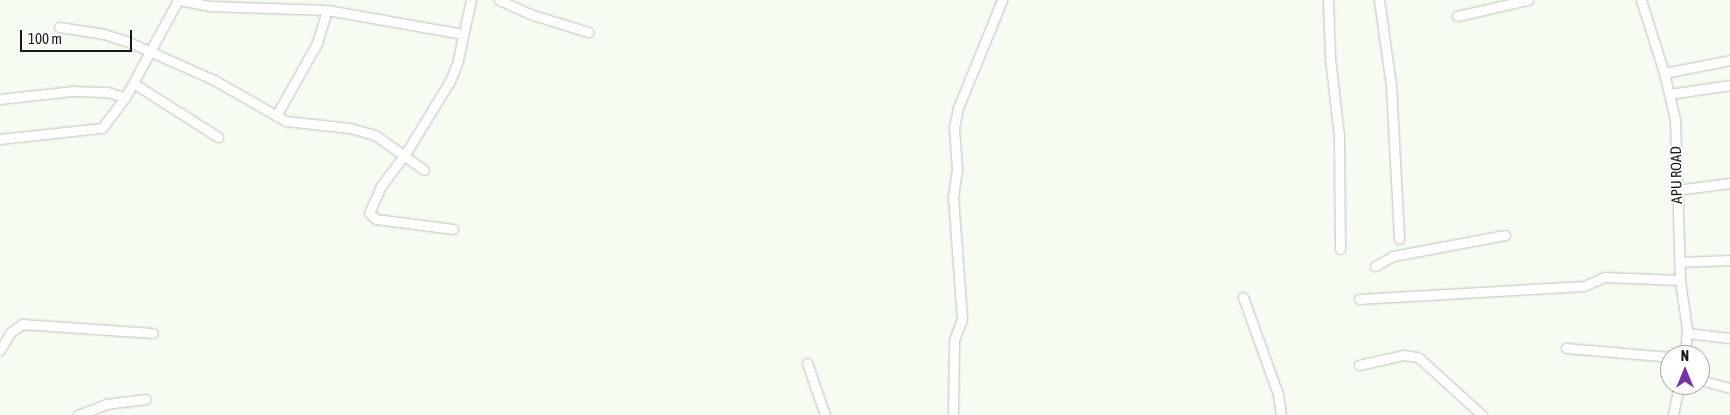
<!DOCTYPE html>
<style>
body{margin:0}
#map{position:relative;width:1730px;height:415px;overflow:hidden;background:#f7fcf3;font-family:"Asap Condensed",sans-serif}
div>[style]{position:absolute}
.roads{filter:drop-shadow(0 0 1px #bec2b9) drop-shadow(0 0 1px #bec2b9)}
.street>*{height:9px;margin:-4.5px;padding:0 4.5px;transform-origin:4.5px;border-radius:4.5px;background:#fff}
span{translate:-50% -50%;white-space:nowrap;text-align:center;line-height:1.15;-webkit-text-stroke:4px #fff;paint-order:stroke}
.street-label{font-size:15px;color:#181a17}
.north{position:absolute;left:1660px;top:345px;width:50px;height:50px;box-sizing:border-box;background:#fff;border:1px solid #a3a3a2;border-radius:50%;rotate:0deg;font-size:14px;font-weight:700;line-height:20px;text-align:center;color:#181a17}
.north::after{content:'';display:block;margin:auto;width:18px;height:22px;background:#7932a5;clip-path:polygon(50% 0,100% 100%,50% 72%,0 100%)}
.scale{position:absolute;left:20px;top:30px;width:112px;height:22px;box-sizing:border-box;border:2px solid #181a17;border-top:0;padding-left:6px;font-size:15px;line-height:18px;white-space:nowrap;color:#181a17;-webkit-text-stroke:4px #fff;paint-order:stroke}
</style>
<div id="map">
<div class="roads">
<div class="street">
<div style="left:179px;top:0;width:32px;rotate:11deg"></div>
<div style="left:210px;top:6px;width:117px;rotate:2deg"></div>
<div style="left:327px;top:10px;width:138px;rotate:10deg"></div>
<div style="left:499px;top:0;width:37px;rotate:24deg"></div>
<div style="left:533px;top:15px;width:58px;rotate:17.2deg"></div>
<div style="left:1328px;top:0;width:58px;rotate:88deg"></div>
<div style="left:1330px;top:58px;width:79px;rotate:83.4deg"></div>
<div style="left:1339px;top:136px;width:113px;rotate:89.5deg"></div>
<div style="left:1379px;top:0;width:86px;rotate:82deg"></div>
<div style="left:1391px;top:85px;width:154px;rotate:87deg"></div>
<div style="left:1641px;top:0;width:77px;rotate:72.5deg"></div>
<div style="left:1664px;top:73px;width:47px;rotate:76.6deg"></div>
<div style="left:1675px;top:119px;width:161px;rotate:88.2deg"></div>
<div style="left:1680px;top:280px;width:50px;rotate:82deg"></div>
<div style="left:1687px;top:330px;width:25px;rotate:95deg"></div>
<div style="left:1457px;top:16px;width:73px;rotate:-12.7deg"></div>
<div style="left:59px;top:27px;width:46px;rotate:8.8deg"></div>
<div style="left:104px;top:34px;width:28px;rotate:18deg"></div>
<div style="left:131px;top:43px;width:91px;rotate:24deg"></div>
<div style="left:214px;top:80px;width:83px;rotate:29.7deg"></div>
<div style="left:286px;top:121px;width:64px;rotate:6.2deg"></div>
<div style="left:350px;top:128px;width:26px;rotate:16deg"></div>
<div style="left:375px;top:135px;width:60px;rotate:35.5deg"></div>
<div style="left:1664px;top:73px;width:67px;rotate:-11.1deg"></div>
<div style="left:133px;top:83px;width:101px;rotate:32.4deg"></div>
<div style="left:1669px;top:94px;width:62px;rotate:-8.4deg"></div>
<div style="left:0;top:99px;width:72px;rotate:-6.3deg"></div>
<div style="left:72px;top:91px;width:36px;rotate:2deg"></div>
<div style="left:108px;top:92px;width:18px;rotate:19deg"></div>
<div style="left:276px;top:116px;width:84px;rotate:-60.7deg"></div>
<div style="left:317px;top:43px;width:34px;rotate:-73deg"></div>
<div style="left:0;top:139px;width:103px;rotate:-6.2deg"></div>
<div style="left:102px;top:128px;width:38px;rotate:-53deg"></div>
<div style="left:125px;top:98px;width:111px;rotate:-61.6deg"></div>
<div style="left:1676px;top:190px;width:54px;rotate:-7.4deg"></div>
<div style="left:453px;top:229px;width:78px;rotate:-172.6deg"></div>
<div style="left:376px;top:219px;width:9px;rotate:-139deg"></div>
<div style="left:369px;top:213px;width:30px;rotate:-66deg"></div>
<div style="left:381px;top:186px;width:38px;rotate:-53deg"></div>
<div style="left:404px;top:156px;width:88px;rotate:-58.5deg"></div>
<div style="left:450px;top:81px;width:18px;rotate:-68deg"></div>
<div style="left:457px;top:64px;width:66px;rotate:-77.7deg"></div>
<div style="left:1679px;top:262px;width:51px;rotate:-2.2deg"></div>
<div style="left:1375px;top:266px;width:21px;rotate:-29deg"></div>
<div style="left:1393px;top:256px;width:114px;rotate:-10.6deg"></div>
<div style="left:1243px;top:297px;width:103px;rotate:70.2deg"></div>
<div style="left:1278px;top:394px;width:21px;rotate:82deg"></div>
<div style="left:1359px;top:299px;width:225px;rotate:-3.3deg"></div>
<div style="left:1584px;top:286px;width:22px;rotate:-24deg"></div>
<div style="left:1604px;top:277px;width:76px;rotate:2.3deg"></div>
<div style="left:1687px;top:333px;width:43px;rotate:6.6deg"></div>
<div style="left:1566px;top:348px;width:104px;rotate:4.9deg"></div>
<div style="left:0;top:350px;width:21px;rotate:-59deg"></div>
<div style="left:11px;top:332px;width:14px;rotate:-36deg"></div>
<div style="left:22px;top:324px;width:131px;rotate:3.9deg"></div>
<div style="left:807px;top:363px;width:55px;rotate:70.9deg"></div>
<div style="left:1359px;top:365px;width:45px;rotate:-12.8deg"></div>
<div style="left:1403px;top:355px;width:15px;rotate:8deg"></div>
<div style="left:1418px;top:357px;width:86px;rotate:42.2deg"></div>
<div style="left:1700px;top:380px;width:31px;rotate:15deg"></div>
<div style="left:78px;top:415px;width:30px;rotate:-21deg"></div>
<div style="left:106px;top:404px;width:40px;rotate:-7.1deg"></div>
<div style="left:953px;top:415px;width:75px;rotate:-89.2deg"></div>
<div style="left:954px;top:340px;width:22px;rotate:-69deg"></div>
<div style="left:962px;top:319px;width:122px;rotate:-94.2deg"></div>
<div style="left:953px;top:197px;width:28px;rotate:-82deg"></div>
<div style="left:957px;top:169px;width:41px;rotate:-94.2deg"></div>
<div style="left:954px;top:128px;width:20px;rotate:-79deg"></div>
<div style="left:958px;top:108px;width:117px;rotate:-67.8deg"></div>
<div style="left:1673px;top:415px;width:31px;rotate:-79deg"></div>
</div>
</div>
<div class="street-label">
<span style="left:1676px;top:175px;rotate:-91deg">APU ROAD</span>
</div>
<div class="north">N</div>
<div class="scale">100 m</div>
</div>
